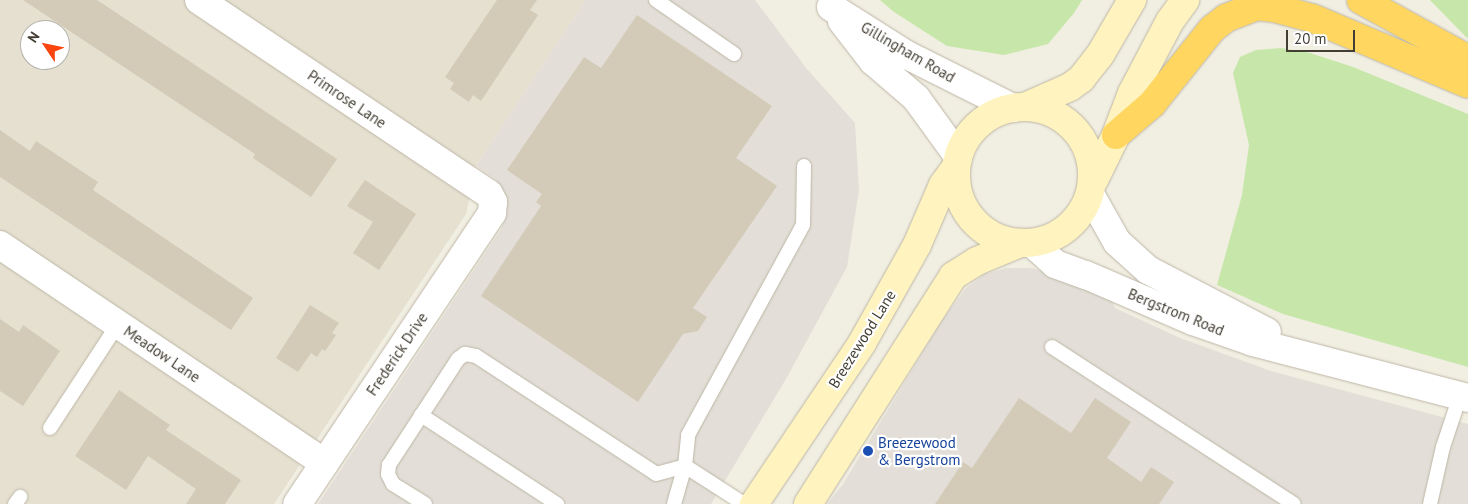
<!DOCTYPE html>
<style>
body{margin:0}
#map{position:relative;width:1468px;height:504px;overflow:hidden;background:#f1eee2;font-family:"PT Sans",sans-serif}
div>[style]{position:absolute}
.residential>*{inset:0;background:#e5e0d0}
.industrial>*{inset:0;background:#e3dfd8}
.green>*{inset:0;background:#c7e7aa}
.building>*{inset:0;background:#d3cab8}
.roads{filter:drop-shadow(0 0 1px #bdb6a5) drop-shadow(0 0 1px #bdb6a5)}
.service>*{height:14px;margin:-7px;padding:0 7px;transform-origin:7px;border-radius:7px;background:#fff}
.minor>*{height:28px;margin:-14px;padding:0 14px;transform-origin:14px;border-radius:14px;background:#fff}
.secondary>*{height:28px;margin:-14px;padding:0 14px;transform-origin:14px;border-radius:14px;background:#fff4bf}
.secondary>.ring{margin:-14px;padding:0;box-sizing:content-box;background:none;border:28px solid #fff4bf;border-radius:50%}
.motorway>*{height:28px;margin:-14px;padding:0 14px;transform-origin:14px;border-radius:14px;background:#fed660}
.dots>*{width:14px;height:14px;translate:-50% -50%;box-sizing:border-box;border:2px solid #fff;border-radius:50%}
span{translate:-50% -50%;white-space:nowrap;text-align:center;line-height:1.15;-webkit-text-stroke:4.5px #fff;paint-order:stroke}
.street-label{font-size:15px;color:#433e33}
.transit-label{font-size:15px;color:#164399}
.left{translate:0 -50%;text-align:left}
.north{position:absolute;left:20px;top:20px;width:50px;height:50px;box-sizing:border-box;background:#fff;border:1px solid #b4b2ad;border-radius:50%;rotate:304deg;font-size:14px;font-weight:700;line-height:20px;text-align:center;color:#433e33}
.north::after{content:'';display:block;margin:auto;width:18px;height:22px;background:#fb4510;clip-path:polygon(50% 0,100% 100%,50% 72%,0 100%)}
.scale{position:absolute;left:1286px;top:30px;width:69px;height:22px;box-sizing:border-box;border:2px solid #433e33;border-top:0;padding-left:6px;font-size:15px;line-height:18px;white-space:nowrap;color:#433e33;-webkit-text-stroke:4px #fff;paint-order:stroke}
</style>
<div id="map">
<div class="residential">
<div style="clip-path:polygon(evenodd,0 0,586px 0,476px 166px,466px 214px,274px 504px,0 504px,0 0,30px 30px,60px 30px,60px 60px,30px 60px,30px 30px)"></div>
</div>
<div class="industrial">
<div style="clip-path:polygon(586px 0,755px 0,807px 69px,855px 123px,859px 190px,847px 267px,786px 379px,711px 504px,318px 504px,501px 229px,507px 213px,504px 195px,496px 180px,476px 166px)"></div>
<div style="clip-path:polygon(1006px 268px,1032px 268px,1064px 278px,1110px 297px,1115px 308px,1180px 338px,1271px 371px,1468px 424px,1468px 504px,827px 504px,843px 484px,941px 322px,966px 288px,985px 274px)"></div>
</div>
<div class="green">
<div style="clip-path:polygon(880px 0,1082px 0,1074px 13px,1048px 44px,1004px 55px,947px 46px,894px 12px)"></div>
<div style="clip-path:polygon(1430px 0,1468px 0,1468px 38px,1466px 37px)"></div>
<div style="clip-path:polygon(1281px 48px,1310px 53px,1353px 67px,1468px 114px,1468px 367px,1283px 314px,1217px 285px,1242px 195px,1249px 145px,1233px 73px,1240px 57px,1256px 50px)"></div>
</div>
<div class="building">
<div style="clip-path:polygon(23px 0,97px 0,337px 159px,311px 197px,253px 158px,255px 154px)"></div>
<div style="clip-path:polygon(497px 0,537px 0,530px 10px,538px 15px,481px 101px,473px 95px,469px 102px,450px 89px,454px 83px,445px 77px)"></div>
<div style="clip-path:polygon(637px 15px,772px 106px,736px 158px,777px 186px,693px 308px,707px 317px,698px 331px,683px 334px,638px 402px,481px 296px,541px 206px,536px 202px,542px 194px,507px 170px,584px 57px,601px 68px)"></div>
<div style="clip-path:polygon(0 130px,30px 151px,36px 141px,98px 182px,93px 190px,253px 298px,231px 330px,0 177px)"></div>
<div style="clip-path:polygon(365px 180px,416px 214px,379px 270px,353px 253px,373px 222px,347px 206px)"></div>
<div style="clip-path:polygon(310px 305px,339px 323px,332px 333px,336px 335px,325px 351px,322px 349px,317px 357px,311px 353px,298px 372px,276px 358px)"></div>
<div style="clip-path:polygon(0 319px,19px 332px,23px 325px,60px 351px,23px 406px,0 391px)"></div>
<div style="clip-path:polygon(119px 390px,170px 425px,166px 430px,241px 480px,225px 504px,186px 504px,196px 489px,148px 456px,126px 490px,75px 456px)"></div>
<div style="clip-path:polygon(1019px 398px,1071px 433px,1095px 398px,1131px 422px,1107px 458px,1141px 482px,1151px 467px,1174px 482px,1159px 504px,935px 504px,963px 462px,972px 468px)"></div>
</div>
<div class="roads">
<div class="service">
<div style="left:656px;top:0;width:95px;rotate:34.7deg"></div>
<div style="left:1052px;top:347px;width:288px;rotate:33deg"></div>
<div style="left:421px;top:415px;width:163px;rotate:33.2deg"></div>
<div style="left:50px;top:428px;width:124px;rotate:-56.8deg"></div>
<div style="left:15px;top:504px;width:9px;rotate:-54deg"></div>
<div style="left:425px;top:504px;width:38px;rotate:-148deg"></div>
<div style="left:393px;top:484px;width:11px;rotate:-117deg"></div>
<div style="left:388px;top:474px;width:9px;rotate:-84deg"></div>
<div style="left:389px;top:465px;width:126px;rotate:-56.9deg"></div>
<div style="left:458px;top:359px;width:9px;rotate:-36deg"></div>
<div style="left:465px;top:354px;width:11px;rotate:10deg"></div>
<div style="left:476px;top:356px;width:215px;rotate:33.2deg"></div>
<div style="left:656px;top:474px;width:30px;rotate:-15deg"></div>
<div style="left:685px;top:466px;width:70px;rotate:32.8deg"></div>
<div style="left:674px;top:504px;width:40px;rotate:-74deg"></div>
<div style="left:685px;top:466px;width:31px;rotate:-84deg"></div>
<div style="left:688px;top:435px;width:239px;rotate:-61.3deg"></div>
<div style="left:803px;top:225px;width:59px;rotate:-89deg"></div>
<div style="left:1430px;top:504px;width:58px;rotate:-77.2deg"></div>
<div style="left:1443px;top:447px;width:54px;rotate:-71.6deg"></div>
</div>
<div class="minor">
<div style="left:199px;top:0;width:349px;rotate:33.8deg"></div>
<div style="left:489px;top:194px;width:9px;rotate:63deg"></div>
<div style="left:493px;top:202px;width:11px;rotate:95deg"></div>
<div style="left:492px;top:213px;width:350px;rotate:123.8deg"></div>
<div style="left:831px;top:7px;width:88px;rotate:32.4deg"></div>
<div style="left:905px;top:54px;width:121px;rotate:26.6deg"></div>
<div style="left:842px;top:21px;width:51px;rotate:52.2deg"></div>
<div style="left:873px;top:61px;width:57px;rotate:40.7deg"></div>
<div style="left:916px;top:98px;width:72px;rotate:54.1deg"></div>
<div style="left:1091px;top:196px;width:53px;rotate:60.5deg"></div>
<div style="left:1117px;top:242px;width:42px;rotate:42.1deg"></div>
<div style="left:1148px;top:270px;width:134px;rotate:27.5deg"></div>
<div style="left:1032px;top:243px;width:31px;rotate:42deg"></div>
<div style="left:1055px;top:264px;width:33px;rotate:20deg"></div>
<div style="left:1086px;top:275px;width:116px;rotate:23.3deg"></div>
<div style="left:1193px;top:321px;width:64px;rotate:19.3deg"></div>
<div style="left:1253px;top:342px;width:222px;rotate:14.6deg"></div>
<div style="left:0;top:245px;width:391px;rotate:33.9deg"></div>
</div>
<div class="secondary">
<div style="left:1027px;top:106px;width:47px;rotate:-23.8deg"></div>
<div style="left:1070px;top:87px;width:14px;rotate:-36deg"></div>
<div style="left:1081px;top:79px;width:31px;rotate:-52deg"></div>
<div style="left:1100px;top:55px;width:64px;rotate:-59.8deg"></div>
<div class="ring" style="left:956px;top:107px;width:108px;height:108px"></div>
<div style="left:1094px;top:180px;width:50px;rotate:-63.9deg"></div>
<div style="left:1116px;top:135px;width:45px;rotate:-69.1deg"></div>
<div style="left:1132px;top:93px;width:81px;rotate:-62.2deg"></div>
<div style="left:1170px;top:21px;width:26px;rotate:-54deg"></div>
<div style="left:754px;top:504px;width:194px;rotate:-56.1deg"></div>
<div style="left:862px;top:343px;width:112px;rotate:-60.7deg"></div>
<div style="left:917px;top:245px;width:65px;rotate:-66.6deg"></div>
<div style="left:943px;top:185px;width:22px;rotate:-54deg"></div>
<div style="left:808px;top:504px;width:270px;rotate:-57.5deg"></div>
<div style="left:953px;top:276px;width:28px;rotate:-32deg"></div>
<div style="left:977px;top:261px;width:47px;rotate:-22.7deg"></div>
</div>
<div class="motorway">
<div style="left:1361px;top:0;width:122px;rotate:28.9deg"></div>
<div style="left:1116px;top:135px;width:48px;rotate:-40.7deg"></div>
<div style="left:1152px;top:104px;width:96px;rotate:-51.3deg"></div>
<div style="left:1212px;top:29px;width:18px;rotate:-38deg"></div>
<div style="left:1226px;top:18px;width:33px;rotate:-21deg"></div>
<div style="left:1257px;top:6px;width:17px;rotate:7deg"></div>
<div style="left:1274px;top:8px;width:39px;rotate:15deg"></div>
<div style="left:1312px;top:18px;width:169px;rotate:22.9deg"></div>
</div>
</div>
<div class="dots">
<div style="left:868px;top:451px;background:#1a4fb4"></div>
</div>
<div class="street-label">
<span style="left:908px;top:52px;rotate:30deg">Gillingham Road</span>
<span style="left:347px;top:99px;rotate:34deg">Primrose Lane</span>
<span style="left:1176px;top:312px;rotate:22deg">Bergstrom Road</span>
<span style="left:862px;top:339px;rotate:-58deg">Breezewood Lane</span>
<span style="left:162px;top:354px;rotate:34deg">Meadow Lane</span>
<span style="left:397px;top:354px;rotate:-56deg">Frederick Drive</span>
</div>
<div class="transit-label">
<span class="left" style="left:878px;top:451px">Breezewood<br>&amp; Bergstrom</span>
</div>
<div class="north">N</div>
<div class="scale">20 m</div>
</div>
